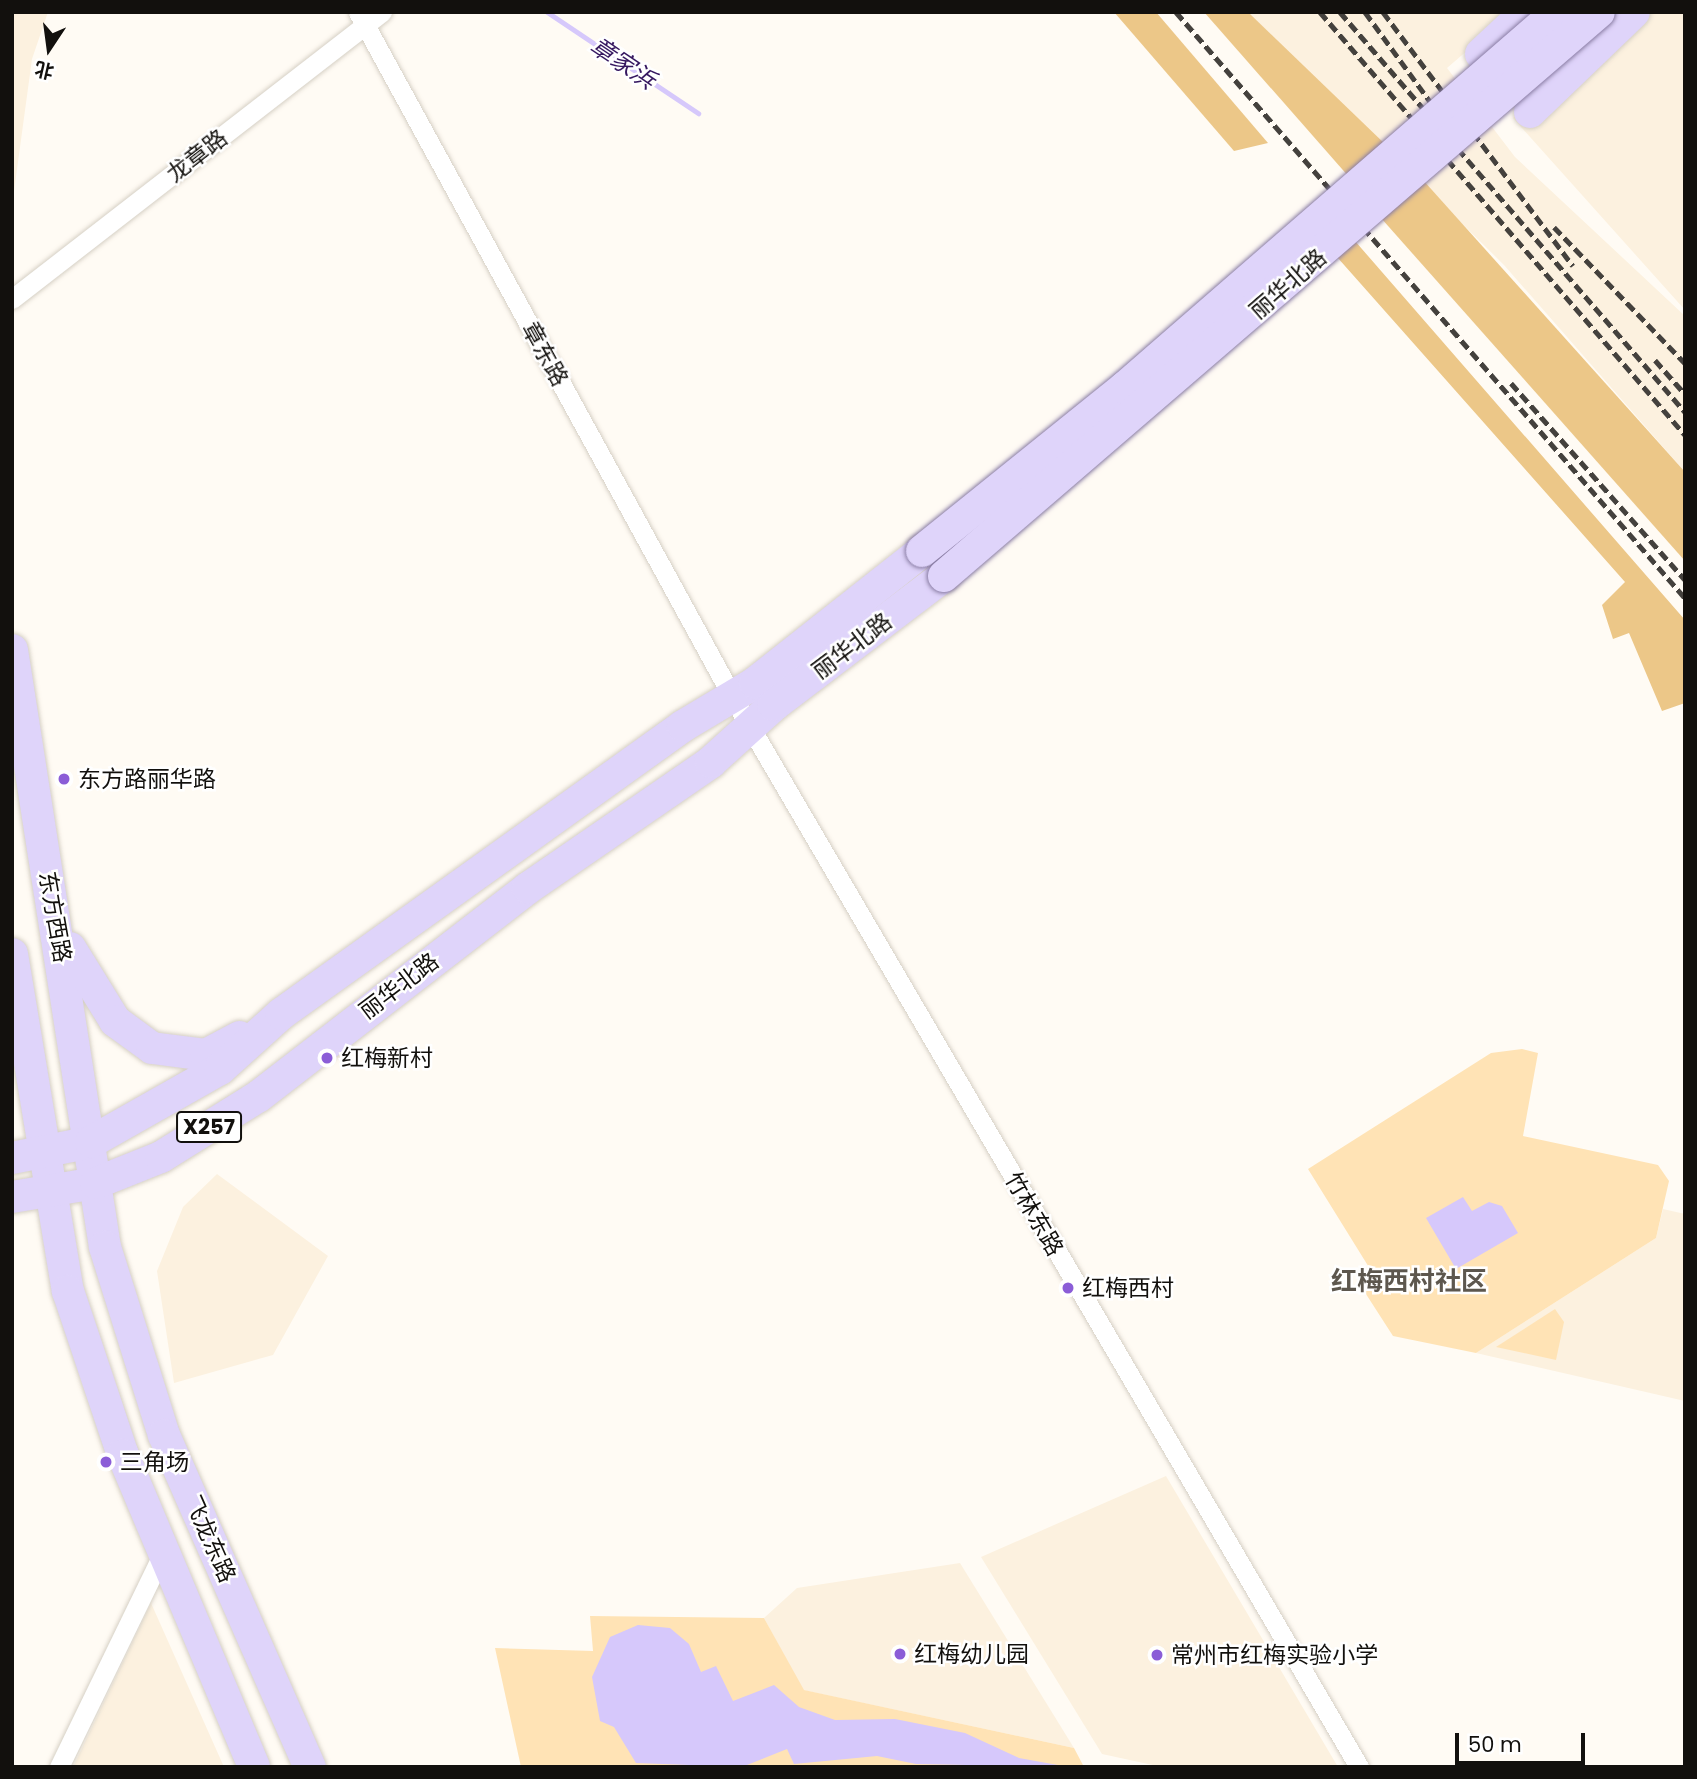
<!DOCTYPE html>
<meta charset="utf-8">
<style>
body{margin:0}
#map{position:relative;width:1697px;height:1779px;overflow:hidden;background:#fffbf4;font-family:Poppins,"Noto Sans SC",sans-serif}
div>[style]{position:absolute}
.built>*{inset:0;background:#fcf1df}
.green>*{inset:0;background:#ffe3b5}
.forest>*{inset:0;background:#ecc788}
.water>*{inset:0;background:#d6c8fb}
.stream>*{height:5px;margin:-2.5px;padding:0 2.5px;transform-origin:2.5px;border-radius:2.5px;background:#d6c8fb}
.roads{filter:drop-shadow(0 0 2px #d6d0c5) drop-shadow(0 0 2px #d6d0c5)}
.street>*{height:19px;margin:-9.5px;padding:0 9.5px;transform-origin:9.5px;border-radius:9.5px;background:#fff}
.primary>*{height:32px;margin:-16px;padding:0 16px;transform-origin:16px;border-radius:16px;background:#dfd4fa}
.rail>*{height:5px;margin-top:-2.5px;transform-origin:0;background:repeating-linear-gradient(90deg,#44413d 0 10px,transparent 0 15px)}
.bridges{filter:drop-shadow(0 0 2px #8a7da4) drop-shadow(0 0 2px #8a7da4)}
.primary-bridge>*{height:32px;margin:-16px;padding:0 16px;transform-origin:16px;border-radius:16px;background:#dfd4fa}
.dots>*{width:19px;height:19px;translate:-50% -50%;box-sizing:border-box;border:4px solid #fff;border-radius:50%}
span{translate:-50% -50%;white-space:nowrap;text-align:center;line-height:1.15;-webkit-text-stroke:5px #fff;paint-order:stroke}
.shield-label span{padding:2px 5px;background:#fff;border:2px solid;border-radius:5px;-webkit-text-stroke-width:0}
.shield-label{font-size:21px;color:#12100d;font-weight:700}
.street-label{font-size:23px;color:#12100d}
.poi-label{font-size:23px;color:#12100d}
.left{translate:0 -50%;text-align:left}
.water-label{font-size:24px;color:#361860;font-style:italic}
.quarter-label{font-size:26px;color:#5d574e;font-weight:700}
.frame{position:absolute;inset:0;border:14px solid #12100d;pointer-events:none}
.north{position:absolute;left:14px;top:14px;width:70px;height:70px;-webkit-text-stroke:5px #fff;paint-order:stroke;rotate:193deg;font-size:19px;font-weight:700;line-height:28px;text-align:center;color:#12100d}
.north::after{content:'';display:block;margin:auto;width:24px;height:32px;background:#12100d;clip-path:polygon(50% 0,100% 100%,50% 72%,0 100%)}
.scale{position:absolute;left:1455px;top:1733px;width:130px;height:32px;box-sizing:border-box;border:4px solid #12100d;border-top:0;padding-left:9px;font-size:21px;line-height:24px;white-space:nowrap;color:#12100d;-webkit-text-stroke:5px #fff;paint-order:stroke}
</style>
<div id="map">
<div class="built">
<div style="clip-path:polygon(12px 12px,48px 12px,32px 59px,12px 206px)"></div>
<div style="clip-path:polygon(1248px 12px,1512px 12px,1447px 68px,1515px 157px,1685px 316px,1685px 472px,1504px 265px)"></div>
<div style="clip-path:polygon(1645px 12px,1685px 12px,1685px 310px,1513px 118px)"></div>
<div style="clip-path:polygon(217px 1174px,328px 1256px,273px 1355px,174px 1383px,157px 1271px,183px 1207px)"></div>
<div style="clip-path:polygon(1663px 1209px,1685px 1214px,1685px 1401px,1476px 1353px,1656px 1238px)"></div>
<div style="clip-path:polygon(1166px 1476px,1338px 1767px,1162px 1767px,1102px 1754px,981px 1557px)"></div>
<div style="clip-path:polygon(960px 1563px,1074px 1748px,803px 1690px,764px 1618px,797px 1588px)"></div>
<div style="clip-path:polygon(151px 1603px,224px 1767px,73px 1767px)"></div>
</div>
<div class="green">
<div style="clip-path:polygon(1522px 1049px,1538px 1053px,1523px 1136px,1658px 1165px,1669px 1181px,1656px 1238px,1476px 1353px,1393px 1336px,1364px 1291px,1375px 1277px,1308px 1169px,1491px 1053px)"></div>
<div style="clip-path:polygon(1555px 1309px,1564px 1322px,1556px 1360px,1496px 1347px)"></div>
<div style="clip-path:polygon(590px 1616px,764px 1618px,804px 1690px,1074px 1748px,1084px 1767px,521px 1767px,495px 1648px,593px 1651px)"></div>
</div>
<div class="forest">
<div style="clip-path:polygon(1114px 12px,1156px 12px,1268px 143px,1234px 151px)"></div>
<div style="clip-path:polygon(1204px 12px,1248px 12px,1386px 145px,1349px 177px)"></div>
<div style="clip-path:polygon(1423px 180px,1685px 472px,1685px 561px,1381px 218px)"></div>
<div style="clip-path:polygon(1355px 241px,1685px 620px,1685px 703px,1662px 711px,1629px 633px,1613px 639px,1602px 605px,1625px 582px,1337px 257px)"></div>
</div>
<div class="water">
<div style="clip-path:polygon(1463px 1197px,1472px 1211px,1489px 1202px,1502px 1206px,1518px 1233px,1456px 1269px,1426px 1218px)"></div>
<div style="clip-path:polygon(638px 1625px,670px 1628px,689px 1644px,701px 1672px,716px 1666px,733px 1701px,774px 1685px,799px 1707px,835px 1720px,895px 1719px,965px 1733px,1019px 1758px,1069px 1767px,916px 1764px,877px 1756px,794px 1764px,787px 1749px,742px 1767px,636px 1763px,614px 1727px,600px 1721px,592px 1677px,610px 1637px)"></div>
</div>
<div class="stream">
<div style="left:547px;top:12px;width:182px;rotate:33.8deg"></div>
</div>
<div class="roads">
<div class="street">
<div style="left:358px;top:12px;width:780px;rotate:61.33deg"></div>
<div style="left:732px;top:696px;width:1241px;rotate:59.65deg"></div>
<div style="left:12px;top:299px;width:468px;rotate:-37.8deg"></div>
<div style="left:59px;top:1767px;width:240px;rotate:-64.1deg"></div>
</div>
<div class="primary">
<div style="left:1481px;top:54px;width:62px;rotate:-43deg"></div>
<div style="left:1530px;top:112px;width:144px;rotate:-43.9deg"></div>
<div style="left:12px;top:650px;width:604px;rotate:81.15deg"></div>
<div style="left:105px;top:1247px;width:197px;rotate:72.6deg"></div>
<div style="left:164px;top:1435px;width:363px;rotate:66.3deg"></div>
<div style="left:70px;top:948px;width:86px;rotate:58.3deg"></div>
<div style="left:115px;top:1021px;width:46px;rotate:36.1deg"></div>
<div style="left:152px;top:1048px;width:54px;rotate:7.4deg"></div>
<div style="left:206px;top:1055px;width:38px;rotate:-28deg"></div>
<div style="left:12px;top:954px;width:342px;rotate:80.6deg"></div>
<div style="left:68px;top:1291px;width:173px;rotate:71.5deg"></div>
<div style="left:123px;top:1455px;width:338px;rotate:67.2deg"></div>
<div style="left:12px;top:1158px;width:81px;rotate:-11.4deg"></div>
<div style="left:91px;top:1142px;width:148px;rotate:-29.5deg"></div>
<div style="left:220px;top:1069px;width:82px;rotate:-42deg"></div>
<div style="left:281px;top:1014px;width:495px;rotate:-35.6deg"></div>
<div style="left:683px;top:726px;width:84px;rotate:-30.8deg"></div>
<div style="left:755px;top:683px;width:213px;rotate:-38.3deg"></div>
<div style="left:12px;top:1197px;width:85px;rotate:-9.5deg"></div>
<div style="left:96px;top:1183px;width:70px;rotate:-21.8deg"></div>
<div style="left:161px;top:1157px;width:115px;rotate:-31.9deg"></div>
<div style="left:259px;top:1096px;width:340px;rotate:-37.7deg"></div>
<div style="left:528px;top:888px;width:222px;rotate:-34.5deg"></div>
<div style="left:711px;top:762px;width:85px;rotate:-42.1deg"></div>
<div style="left:774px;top:705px;width:213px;rotate:-37.2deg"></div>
</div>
</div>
<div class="rail">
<div style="left:1176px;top:12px;width:776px;rotate:49.02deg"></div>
<div style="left:1320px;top:12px;width:559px;rotate:49.21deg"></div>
<div style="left:1340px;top:12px;width:528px;rotate:49.22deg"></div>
<div style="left:1365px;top:12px;width:112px;rotate:54deg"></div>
<div style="left:1383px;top:12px;width:317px;rotate:53.2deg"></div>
<div style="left:1554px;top:227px;width:189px;rotate:46.1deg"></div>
<div style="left:1655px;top:360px;width:45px;rotate:48.6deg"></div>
<div style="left:1511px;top:383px;width:263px;rotate:48.5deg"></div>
</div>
<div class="bridges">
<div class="primary-bridge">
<div style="left:922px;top:551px;width:260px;rotate:-38.9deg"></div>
<div style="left:1124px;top:388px;width:573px;rotate:-40.97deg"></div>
<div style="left:944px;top:576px;width:864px;rotate:-40.73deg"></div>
</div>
</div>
<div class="dots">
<div style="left:64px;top:779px;background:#8b5dd7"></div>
<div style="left:327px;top:1058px;background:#8b5dd7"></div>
<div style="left:1068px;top:1288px;background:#8b5dd7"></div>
<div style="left:106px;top:1462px;background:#8b5dd7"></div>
<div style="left:900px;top:1654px;background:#8b5dd7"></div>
<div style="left:1157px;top:1655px;background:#8b5dd7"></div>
</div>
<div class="shield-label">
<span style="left:209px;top:1127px">X257</span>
</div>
<div class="street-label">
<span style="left:197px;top:156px;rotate:-38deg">龙章路</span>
<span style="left:1288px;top:284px;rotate:-41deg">丽华北路</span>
<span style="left:545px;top:354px;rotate:61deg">章东路</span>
<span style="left:852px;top:646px;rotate:-37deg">丽华北路</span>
<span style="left:55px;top:917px;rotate:80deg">东方西路</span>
<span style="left:399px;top:986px;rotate:-37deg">丽华北路</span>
<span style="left:1034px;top:1214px;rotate:60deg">竹林东路</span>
<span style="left:210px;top:1539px;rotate:66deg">飞龙东路</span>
</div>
<div class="poi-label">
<span class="left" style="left:78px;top:779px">东方路丽华路</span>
<span class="left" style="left:341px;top:1058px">红梅新村</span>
<span class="left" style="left:1082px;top:1288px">红梅西村</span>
<span class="left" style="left:120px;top:1462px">三角场</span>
<span class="left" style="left:914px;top:1654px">红梅幼儿园</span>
<span class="left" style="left:1171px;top:1655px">常州市红梅实验小学</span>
</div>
<div class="water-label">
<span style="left:623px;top:63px;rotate:34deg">章家浜</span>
</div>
<div class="quarter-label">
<span style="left:1409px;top:1282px">红梅西村社区</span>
</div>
<div class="frame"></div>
<div class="north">北</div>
<div class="scale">50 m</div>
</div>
